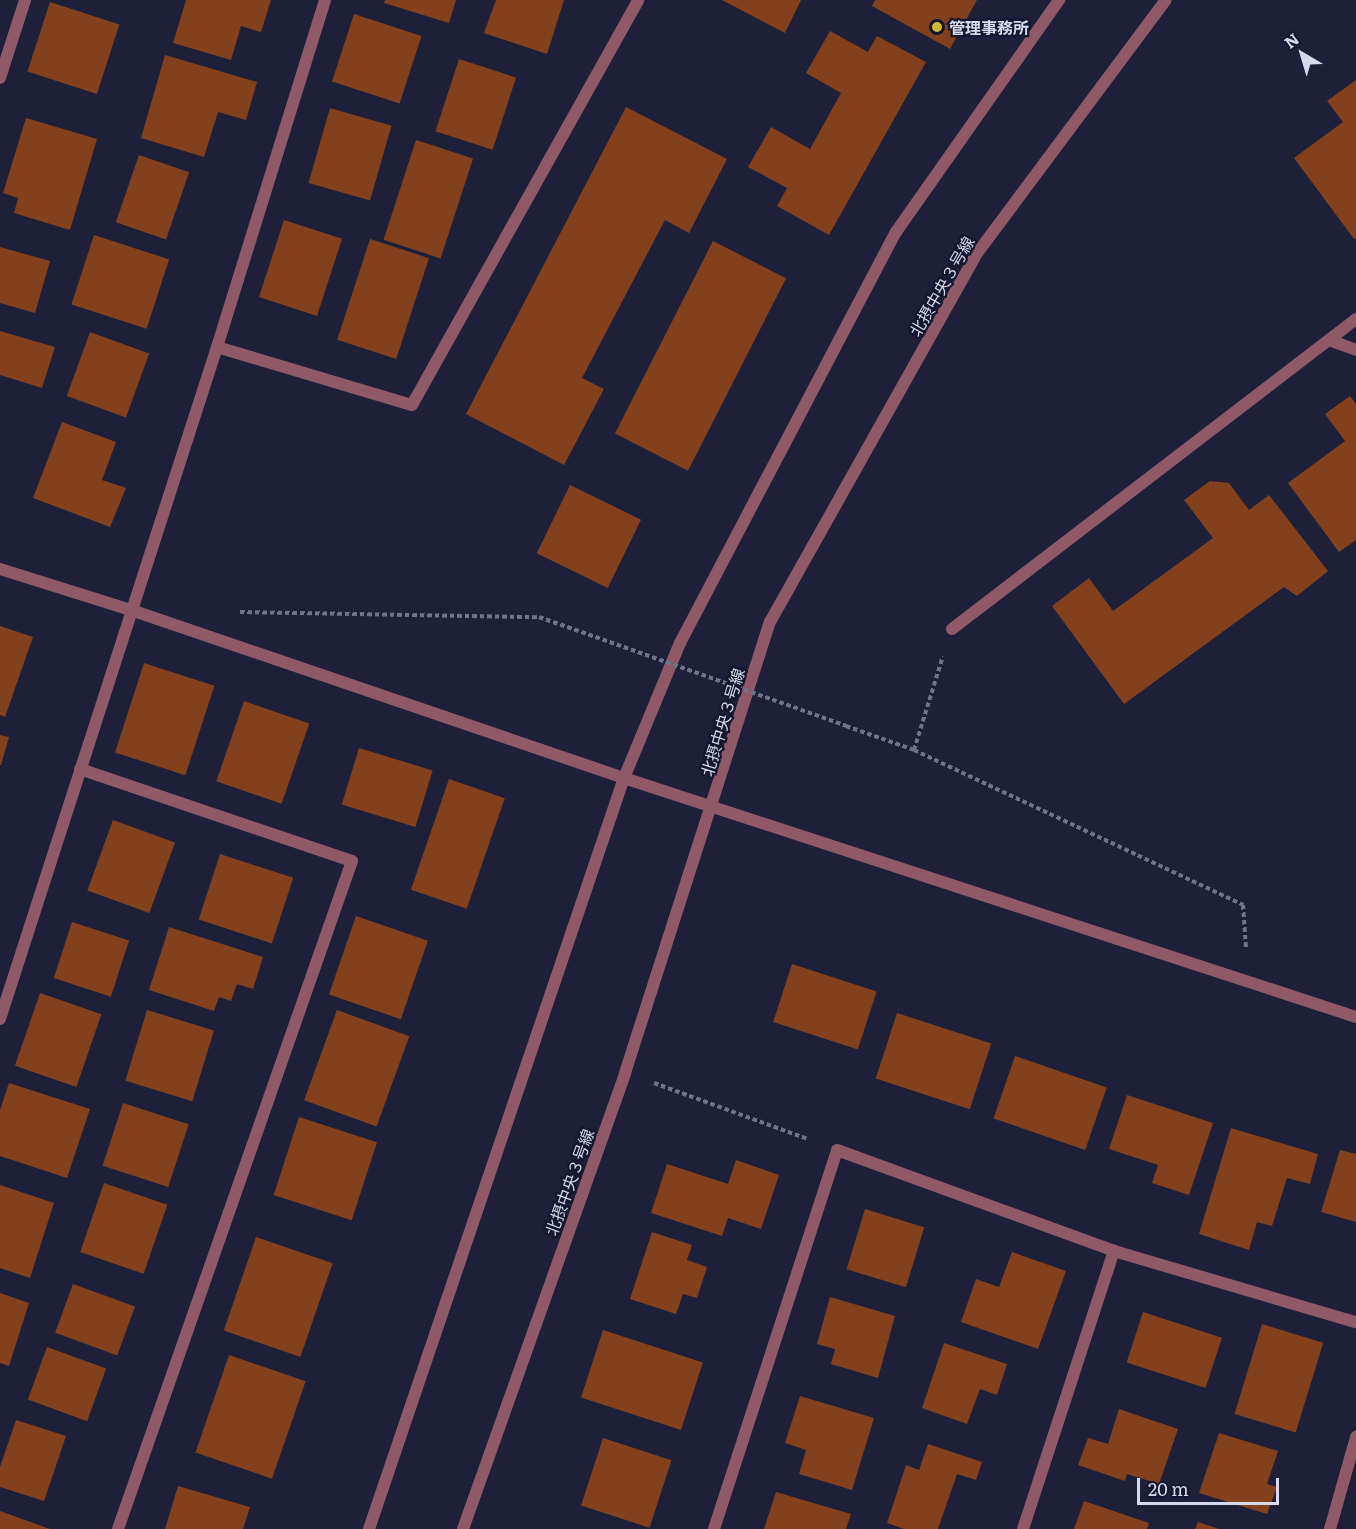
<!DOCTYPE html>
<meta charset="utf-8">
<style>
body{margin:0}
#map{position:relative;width:1356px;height:1529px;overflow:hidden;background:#1d2038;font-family:Literata,"Noto Sans JP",serif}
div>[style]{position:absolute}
.building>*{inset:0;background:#82401d;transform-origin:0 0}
.path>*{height:4px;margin-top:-2px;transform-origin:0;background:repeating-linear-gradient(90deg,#707488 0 4.5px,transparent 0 7.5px)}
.minor>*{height:12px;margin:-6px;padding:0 6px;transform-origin:6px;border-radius:6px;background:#8f5967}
.tertiary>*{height:12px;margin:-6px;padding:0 6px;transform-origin:6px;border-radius:6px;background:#8f5967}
.path-bridge>*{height:4px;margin-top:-2px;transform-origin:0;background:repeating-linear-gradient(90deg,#707488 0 4.5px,transparent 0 7.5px)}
.dots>*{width:16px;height:16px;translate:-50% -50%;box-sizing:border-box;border:3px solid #14172e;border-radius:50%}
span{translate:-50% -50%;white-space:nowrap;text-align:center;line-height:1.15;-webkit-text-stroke:4.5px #14172e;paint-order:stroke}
.poi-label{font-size:16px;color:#d6daea;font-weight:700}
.left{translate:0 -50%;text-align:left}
.street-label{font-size:16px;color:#d6daea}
.north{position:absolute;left:1272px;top:24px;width:60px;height:60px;-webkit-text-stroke:4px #14172e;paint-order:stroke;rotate:322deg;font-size:16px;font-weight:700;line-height:24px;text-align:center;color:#d6daea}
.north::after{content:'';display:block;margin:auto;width:21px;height:27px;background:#d6daea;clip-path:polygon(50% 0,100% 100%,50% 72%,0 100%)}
.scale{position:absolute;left:1137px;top:1478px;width:142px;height:27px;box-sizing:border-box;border:3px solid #d6daea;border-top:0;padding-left:8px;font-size:18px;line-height:21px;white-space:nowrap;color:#d6daea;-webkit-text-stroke:4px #14172e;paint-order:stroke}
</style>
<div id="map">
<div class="building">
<div style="clip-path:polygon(186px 0,271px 0,261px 32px,241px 26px,231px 60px,173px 43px)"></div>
<div style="clip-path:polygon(385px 0,456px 0,449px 23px,384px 3px)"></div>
<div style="clip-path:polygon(496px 0,564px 0,547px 54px,484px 33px)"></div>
<div style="clip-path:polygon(722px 0,801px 0,785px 33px)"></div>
<div style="clip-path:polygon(875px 0,977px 0,950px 49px,872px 6px)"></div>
<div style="left:50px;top:2px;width:73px;height:73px;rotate:18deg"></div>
<div style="left:354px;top:14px;width:71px;height:71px;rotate:18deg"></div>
<div style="clip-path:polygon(830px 31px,868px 52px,877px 36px,926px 62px,829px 235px,777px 206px,787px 188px,748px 167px,771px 127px,810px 149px,841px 93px,806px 73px)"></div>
<div style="clip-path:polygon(165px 55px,257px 82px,246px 120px,218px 112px,204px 157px,141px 138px)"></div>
<div style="left:459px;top:59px;width:60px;height:76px;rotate:18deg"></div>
<div style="clip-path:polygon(1356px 80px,1356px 238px,1354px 239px,1294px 158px,1343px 122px,1327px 101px)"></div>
<div style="clip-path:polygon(626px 107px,727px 159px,689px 233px,665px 220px,582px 378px,604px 389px,564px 465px,466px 414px)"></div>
<div style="left:330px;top:108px;width:64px;height:78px;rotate:16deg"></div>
<div style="clip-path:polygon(26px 118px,97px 139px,70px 230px,14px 213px,18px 198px,3px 193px)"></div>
<div style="left:416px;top:140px;width:60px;height:105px;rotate:18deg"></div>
<div style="left:139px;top:155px;width:53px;height:71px;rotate:19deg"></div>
<div style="left:284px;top:220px;width:61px;height:81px;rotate:18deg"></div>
<div style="left:94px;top:235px;width:79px;height:73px;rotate:18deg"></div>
<div style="left:370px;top:239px;width:62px;height:106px;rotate:18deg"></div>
<div style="left:713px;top:241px;width:82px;height:216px;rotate:27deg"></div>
<div style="clip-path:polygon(0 247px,50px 261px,35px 313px,0 303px)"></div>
<div style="clip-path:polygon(0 331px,55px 347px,42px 388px,0 375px)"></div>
<div style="left:90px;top:332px;width:63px;height:68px;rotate:20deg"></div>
<div style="clip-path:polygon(1350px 396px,1356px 404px,1356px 540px,1339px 552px,1288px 483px,1345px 441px,1325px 414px)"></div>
<div style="clip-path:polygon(62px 422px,116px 442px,102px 480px,126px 488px,110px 527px,33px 498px)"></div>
<div style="clip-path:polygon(1210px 481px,1229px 483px,1249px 510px,1269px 495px,1328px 571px,1297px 596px,1284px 587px,1124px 704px,1052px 606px,1089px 578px,1113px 611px,1213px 538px,1184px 500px)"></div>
<div style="left:570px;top:485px;width:79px;height:76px;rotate:26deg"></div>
<div style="clip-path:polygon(0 626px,33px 637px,5px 717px,0 715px)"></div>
<div style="left:144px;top:663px;width:74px;height:94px;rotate:18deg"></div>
<div style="left:244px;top:701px;width:69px;height:85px;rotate:19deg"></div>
<div style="clip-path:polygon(0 735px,9px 737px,1px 765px,0 765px)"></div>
<div style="left:359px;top:748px;width:77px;height:59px;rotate:17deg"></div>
<div style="left:449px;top:779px;width:59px;height:117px;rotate:19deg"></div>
<div style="left:113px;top:820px;width:66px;height:75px;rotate:20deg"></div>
<div style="left:220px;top:854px;width:77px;height:69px;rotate:18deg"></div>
<div style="left:356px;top:916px;width:76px;height:83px;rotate:19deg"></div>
<div style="left:72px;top:922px;width:60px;height:59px;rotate:18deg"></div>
<div style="clip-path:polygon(169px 927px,263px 957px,253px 989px,237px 984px,231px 1001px,219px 997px,214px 1011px,149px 990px)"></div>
<div style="left:792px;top:964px;width:89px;height:61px;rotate:18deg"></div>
<div style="left:40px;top:993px;width:65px;height:77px;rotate:19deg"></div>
<div style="left:147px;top:1010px;width:70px;height:74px;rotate:17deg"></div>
<div style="left:337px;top:1010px;width:77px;height:96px;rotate:20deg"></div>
<div style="left:897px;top:1013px;width:99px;height:69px;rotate:18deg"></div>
<div style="left:1015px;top:1056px;width:97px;height:66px;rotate:19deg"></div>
<div style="clip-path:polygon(9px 1083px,90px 1109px,67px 1178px,0 1156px,0 1110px)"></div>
<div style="clip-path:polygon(1127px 1095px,1213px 1123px,1189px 1195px,1152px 1183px,1158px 1165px,1109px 1149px)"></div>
<div style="left:123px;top:1103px;width:69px;height:66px;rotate:18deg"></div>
<div style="left:299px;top:1117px;width:82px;height:82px;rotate:18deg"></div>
<div style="clip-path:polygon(1231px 1128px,1318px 1154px,1310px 1184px,1287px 1178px,1272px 1226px,1257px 1222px,1249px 1250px,1199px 1234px)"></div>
<div style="clip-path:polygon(1340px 1150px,1356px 1154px,1356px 1222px,1321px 1212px)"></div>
<div style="clip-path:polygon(736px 1160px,779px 1175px,761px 1229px,728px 1218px,722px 1236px,651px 1213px,667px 1164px,728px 1184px)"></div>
<div style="left:104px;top:1183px;width:67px;height:73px;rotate:19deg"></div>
<div style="clip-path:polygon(0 1185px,54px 1203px,30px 1278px,0 1268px)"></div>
<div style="left:865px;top:1209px;width:62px;height:63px;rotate:17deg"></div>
<div style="clip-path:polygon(652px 1232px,692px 1245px,687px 1260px,707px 1267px,697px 1298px,683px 1294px,676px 1314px,630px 1299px)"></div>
<div style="left:256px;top:1237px;width:81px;height:99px;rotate:19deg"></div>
<div style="clip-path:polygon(1012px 1252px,1066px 1271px,1038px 1349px,961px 1322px,976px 1279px,999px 1287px)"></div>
<div style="left:73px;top:1284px;width:66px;height:52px;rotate:20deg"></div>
<div style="clip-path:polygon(0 1293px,29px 1303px,9px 1366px,0 1363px)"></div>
<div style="clip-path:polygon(830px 1297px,895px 1316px,878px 1378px,831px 1364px,835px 1349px,817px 1344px)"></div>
<div style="left:1143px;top:1312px;width:83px;height:53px;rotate:18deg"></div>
<div style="left:1262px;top:1324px;width:64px;height:94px;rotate:17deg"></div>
<div style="left:603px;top:1330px;width:105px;height:71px;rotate:18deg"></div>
<div style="clip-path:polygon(944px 1343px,1007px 1364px,997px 1395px,980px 1389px,967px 1424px,922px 1408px)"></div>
<div style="left:47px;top:1347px;width:63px;height:56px;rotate:20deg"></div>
<div style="left:229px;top:1355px;width:81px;height:103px;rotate:19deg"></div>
<div style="clip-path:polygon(800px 1396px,874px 1418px,852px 1490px,799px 1474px,806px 1450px,785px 1443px)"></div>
<div style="clip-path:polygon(1119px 1409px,1178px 1429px,1159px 1484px,1127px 1474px,1125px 1481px,1078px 1465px,1088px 1438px,1108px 1444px)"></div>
<div style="clip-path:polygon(16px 1420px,66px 1436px,44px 1501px,0 1487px,0 1467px)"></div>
<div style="clip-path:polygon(1219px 1433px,1278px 1451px,1267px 1484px,1277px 1487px,1267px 1514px,1199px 1493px)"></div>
<div style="left:603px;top:1438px;width:72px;height:71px;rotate:18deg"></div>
<div style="clip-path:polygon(928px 1444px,982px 1462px,976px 1480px,957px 1474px,938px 1529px,904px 1529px,887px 1523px,906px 1465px,919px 1470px)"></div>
<div style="clip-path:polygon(178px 1486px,250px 1507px,243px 1529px,165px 1529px)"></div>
<div style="clip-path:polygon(776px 1492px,851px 1514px,846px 1529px,764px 1529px)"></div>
<div style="clip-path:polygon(1084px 1501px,1149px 1523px,1147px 1529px,1074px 1529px)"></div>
<div style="clip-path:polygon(0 1511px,50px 1529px,0 1529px)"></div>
<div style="clip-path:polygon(1198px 1522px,1219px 1529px,1195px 1529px)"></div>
</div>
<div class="path">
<div style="left:240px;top:612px;width:299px;rotate:1deg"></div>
<div style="left:846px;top:726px;width:72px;rotate:19.4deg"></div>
<div style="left:914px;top:750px;width:364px;rotate:25.2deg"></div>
<div style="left:1243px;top:905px;width:43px;rotate:86deg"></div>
<div style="left:914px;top:750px;width:98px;rotate:-72.9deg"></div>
<div style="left:654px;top:1083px;width:164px;rotate:20deg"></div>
</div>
<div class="minor">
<div style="left:0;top:78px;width:82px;rotate:-72.2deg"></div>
<div style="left:1329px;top:340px;width:29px;rotate:20deg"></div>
<div style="left:217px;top:347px;width:203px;rotate:16.6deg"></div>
<div style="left:412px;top:405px;width:464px;rotate:-60.8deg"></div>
<div style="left:0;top:569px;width:137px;rotate:17.4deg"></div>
<div style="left:131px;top:610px;width:521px;rotate:18.82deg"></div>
<div style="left:624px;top:778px;width:770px;rotate:18.08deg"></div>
<div style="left:952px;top:629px;width:509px;rotate:-37.5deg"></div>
<div style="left:80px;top:769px;width:287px;rotate:18.7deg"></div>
<div style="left:352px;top:861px;width:708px;rotate:109.31deg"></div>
<div style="left:0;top:1019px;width:706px;rotate:-72.1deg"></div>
<div style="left:217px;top:347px;width:363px;rotate:-72.7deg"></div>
<div style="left:714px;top:1529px;width:398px;rotate:-72deg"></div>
<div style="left:837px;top:1150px;width:295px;rotate:20deg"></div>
<div style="left:1114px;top:1251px;width:252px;rotate:16.4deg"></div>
<div style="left:1023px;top:1529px;width:293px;rotate:-71.9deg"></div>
<div style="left:1330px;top:1529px;width:96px;rotate:-74.2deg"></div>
</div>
<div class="tertiary">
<div style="left:369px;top:1529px;width:793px;rotate:-71.25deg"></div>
<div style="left:624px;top:778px;width:146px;rotate:-67.5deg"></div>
<div style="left:680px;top:643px;width:464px;rotate:-62.3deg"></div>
<div style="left:896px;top:232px;width:284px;rotate:-54.9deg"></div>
<div style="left:463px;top:1529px;width:484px;rotate:-70.4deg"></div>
<div style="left:625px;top:1073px;width:474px;rotate:-72.2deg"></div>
<div style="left:770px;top:622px;width:424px;rotate:-60.7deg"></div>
<div style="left:978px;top:252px;width:314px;rotate:-53.3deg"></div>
</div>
<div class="path-bridge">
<div style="left:539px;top:617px;width:326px;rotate:19.5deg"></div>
</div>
<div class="dots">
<div style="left:937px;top:27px;background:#ccb939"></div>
</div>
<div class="poi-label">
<span class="left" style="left:949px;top:27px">管理事務所</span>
</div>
<div class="street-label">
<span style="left:941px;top:286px;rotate:-60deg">北摂中央３号線</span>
<span style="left:722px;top:722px;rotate:-73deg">北摂中央３号線</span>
<span style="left:569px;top:1182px;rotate:-70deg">北摂中央３号線</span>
</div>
<div class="north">N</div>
<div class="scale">20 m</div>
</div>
